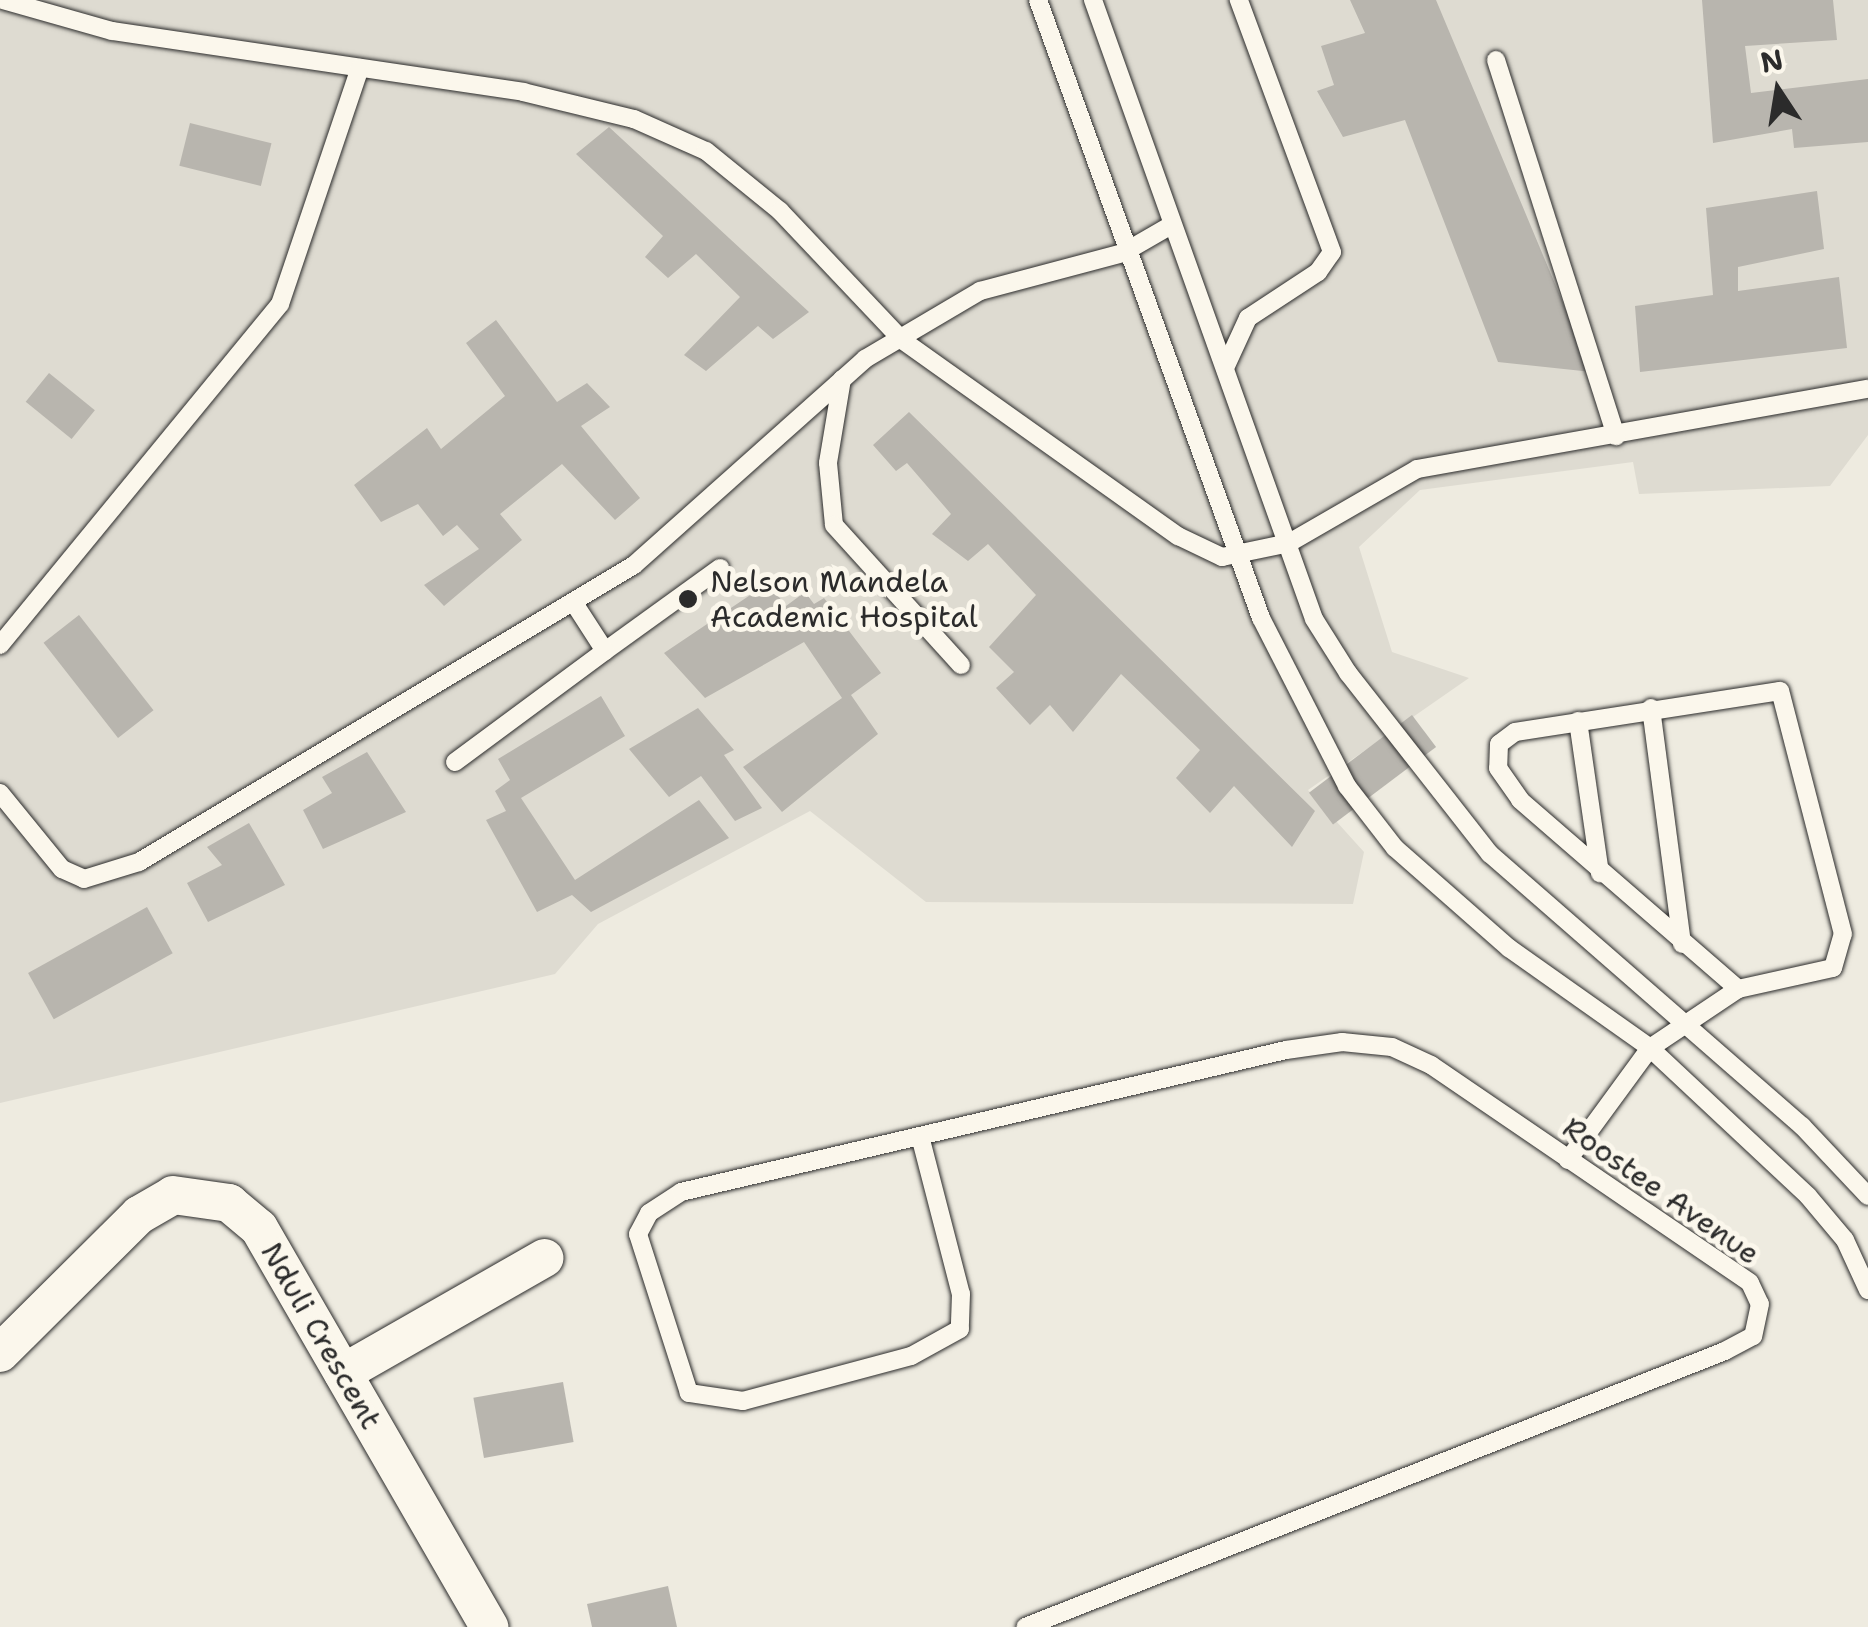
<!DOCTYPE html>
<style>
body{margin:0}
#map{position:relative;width:1868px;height:1627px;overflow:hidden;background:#eeebe0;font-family:"Shantell Sans",sans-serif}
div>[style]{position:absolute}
.built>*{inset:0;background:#dedbd1}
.building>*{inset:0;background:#b8b5ae;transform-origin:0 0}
.roads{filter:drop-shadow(0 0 2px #2b2b2b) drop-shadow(0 0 2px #2b2b2b)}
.lane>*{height:18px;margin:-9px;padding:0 9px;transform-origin:9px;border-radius:9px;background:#fbf7ec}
.street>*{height:38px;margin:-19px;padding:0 19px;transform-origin:19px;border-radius:19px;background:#fbf7ec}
.dots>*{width:28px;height:28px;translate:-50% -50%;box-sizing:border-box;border:5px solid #fbf7ec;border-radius:50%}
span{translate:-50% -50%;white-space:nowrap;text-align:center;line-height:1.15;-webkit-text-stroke:10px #fbf7ec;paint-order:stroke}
.poi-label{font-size:30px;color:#2b2b2b}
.left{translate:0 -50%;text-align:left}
.street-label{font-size:30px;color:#2b2b2b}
.north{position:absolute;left:1728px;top:40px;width:100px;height:100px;-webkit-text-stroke:8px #fbf7ec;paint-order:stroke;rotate:348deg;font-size:28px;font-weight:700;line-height:40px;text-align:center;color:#2b2b2b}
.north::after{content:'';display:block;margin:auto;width:35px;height:45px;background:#2b2b2b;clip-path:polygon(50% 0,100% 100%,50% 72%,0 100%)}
</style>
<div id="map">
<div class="built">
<div style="clip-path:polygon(0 0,1868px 0,1868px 435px,1830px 486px,1639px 494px,1633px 462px,1420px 490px,1359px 547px,1392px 652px,1469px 678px,1308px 790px,1364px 852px,1353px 904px,926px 902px,810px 811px,598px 924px,555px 974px,0 1103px)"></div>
</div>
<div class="building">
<div style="clip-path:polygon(1350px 0,1436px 0,1592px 372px,1498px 362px,1405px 120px,1343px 137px,1317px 91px,1334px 85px,1321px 46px,1365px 33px)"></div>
<div style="clip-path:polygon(1702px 0,1833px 0,1837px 40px,1745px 46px,1751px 93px,1868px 79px,1868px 142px,1794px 148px,1792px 129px,1713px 143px)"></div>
<div style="left:190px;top:123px;width:84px;height:44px;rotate:14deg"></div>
<div style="clip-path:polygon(609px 127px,809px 312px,773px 339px,758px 326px,706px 371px,684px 355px,740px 297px,696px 254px,668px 278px,645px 257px,663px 236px,576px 154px)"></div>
<div style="clip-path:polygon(1817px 191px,1824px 249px,1738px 267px,1738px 291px,1839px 277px,1847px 348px,1640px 372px,1635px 306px,1713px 295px,1706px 208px)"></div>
<div style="clip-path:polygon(496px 320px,557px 402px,587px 383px,610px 407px,581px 426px,640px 498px,615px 520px,562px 464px,500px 514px,522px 540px,444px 606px,424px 585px,479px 549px,457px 525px,443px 536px,418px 504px,381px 522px,354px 485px,427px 428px,441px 449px,505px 396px,466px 343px)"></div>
<div style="left:49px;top:373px;width:59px;height:37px;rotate:39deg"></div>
<div style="clip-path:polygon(909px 412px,1315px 811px,1292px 847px,1234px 786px,1210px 813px,1176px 778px,1200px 750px,1121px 674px,1073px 732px,1050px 705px,1030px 725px,996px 688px,1014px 672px,989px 647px,1036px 595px,988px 544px,968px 561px,932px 534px,951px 514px,907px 463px,896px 471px,873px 445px)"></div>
<div style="clip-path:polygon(768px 583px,786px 606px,805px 592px,814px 604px,824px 598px,881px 673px,851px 695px,878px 734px,782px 812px,743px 767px,842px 698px,804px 642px,705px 698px,664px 653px)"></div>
<div style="left:79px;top:615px;width:121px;height:45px;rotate:52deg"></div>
<div style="clip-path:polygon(601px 696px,625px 736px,521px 798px,575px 880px,699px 800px,729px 838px,591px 912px,572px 895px,537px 912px,486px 820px,506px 811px,495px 791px,510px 780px,498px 759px)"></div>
<div style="clip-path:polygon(698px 708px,734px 750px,724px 755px,762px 808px,735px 821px,701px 776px,669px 797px,629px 749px)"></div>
<div style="left:1412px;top:715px;width:40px;height:129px;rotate:53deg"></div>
<div style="clip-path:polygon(367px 752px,406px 812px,323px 849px,303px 810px,332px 793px,322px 777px)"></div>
<div style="clip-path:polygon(249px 823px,285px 885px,208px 922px,187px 883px,222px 865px,207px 847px)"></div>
<div style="left:147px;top:907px;width:53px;height:136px;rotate:61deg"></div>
<div style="left:563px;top:1382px;width:61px;height:91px;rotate:80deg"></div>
<div style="clip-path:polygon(668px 1586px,677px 1627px,592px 1627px,587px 1604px)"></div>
</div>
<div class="roads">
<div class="lane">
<div style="left:3px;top:0;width:113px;rotate:15.9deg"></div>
<div style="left:112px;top:31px;width:416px;rotate:8.4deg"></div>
<div style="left:523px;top:92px;width:114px;rotate:13.7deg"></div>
<div style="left:634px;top:119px;width:79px;rotate:24deg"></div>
<div style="left:706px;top:151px;width:95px;rotate:39deg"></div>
<div style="left:780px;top:211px;width:178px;rotate:46.6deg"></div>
<div style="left:902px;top:340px;width:339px;rotate:35.4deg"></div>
<div style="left:1178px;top:536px;width:49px;rotate:25.5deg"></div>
<div style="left:1222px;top:557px;width:68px;rotate:-11.8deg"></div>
<div style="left:1289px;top:543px;width:148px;rotate:-30deg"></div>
<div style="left:1417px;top:469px;width:458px;rotate:-10.1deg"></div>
<div style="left:1038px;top:0;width:657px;rotate:70.16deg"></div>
<div style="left:1261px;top:618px;width:189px;rotate:62.9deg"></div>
<div style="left:1347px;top:786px;width:78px;rotate:52.3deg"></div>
<div style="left:1395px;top:848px;width:152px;rotate:41.3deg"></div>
<div style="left:1509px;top:948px;width:173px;rotate:35.3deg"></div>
<div style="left:1650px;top:1048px;width:216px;rotate:43.1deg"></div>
<div style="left:1808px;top:1196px;width:57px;rotate:49.9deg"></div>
<div style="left:1845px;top:1240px;width:55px;rotate:65.3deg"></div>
<div style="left:1093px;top:0;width:657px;rotate:70.35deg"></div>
<div style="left:1314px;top:619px;width:64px;rotate:57.8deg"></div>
<div style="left:1348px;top:673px;width:230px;rotate:51.9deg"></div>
<div style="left:1490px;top:854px;width:414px;rotate:41.1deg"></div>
<div style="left:1802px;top:1126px;width:96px;rotate:46.7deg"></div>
<div style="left:1496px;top:60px;width:395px;rotate:72.3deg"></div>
<div style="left:1225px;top:368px;width:55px;rotate:-65.3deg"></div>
<div style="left:1248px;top:318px;width:84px;rotate:-33.3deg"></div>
<div style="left:1318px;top:272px;width:24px;rotate:-55deg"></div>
<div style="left:1332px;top:252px;width:269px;rotate:-110.3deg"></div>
<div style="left:842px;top:379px;width:85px;rotate:99.5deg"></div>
<div style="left:828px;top:463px;width:62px;rotate:84.5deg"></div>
<div style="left:834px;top:525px;width:189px;rotate:47.8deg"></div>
<div style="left:0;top:645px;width:441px;rotate:-50.6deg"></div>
<div style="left:280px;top:304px;width:249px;rotate:-71.3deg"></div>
<div style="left:605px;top:651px;width:142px;rotate:-35.8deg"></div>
<div style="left:1651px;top:708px;width:238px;rotate:82.5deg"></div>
<div style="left:1578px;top:721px;width:154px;rotate:81.8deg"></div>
<div style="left:455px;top:762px;width:187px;rotate:-36.5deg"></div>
<div style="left:605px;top:651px;width:57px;rotate:-122.9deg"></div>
<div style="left:0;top:793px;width:98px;rotate:50.8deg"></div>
<div style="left:62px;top:869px;width:24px;rotate:24deg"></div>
<div style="left:84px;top:879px;width:58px;rotate:-17.2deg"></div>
<div style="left:139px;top:862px;width:577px;rotate:-30.96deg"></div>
<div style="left:634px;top:565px;width:310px;rotate:-41.7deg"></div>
<div style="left:865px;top:359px;width:134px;rotate:-30.6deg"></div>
<div style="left:980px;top:291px;width:148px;rotate:-14.9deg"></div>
<div style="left:1123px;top:253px;width:52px;rotate:-30deg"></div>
<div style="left:920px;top:1136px;width:163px;rotate:75.5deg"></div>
<div style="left:961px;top:1294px;width:35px;rotate:92deg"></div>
<div style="left:960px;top:1329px;width:56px;rotate:151.1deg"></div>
<div style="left:911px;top:1356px;width:174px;rotate:165deg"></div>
<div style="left:743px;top:1401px;width:55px;rotate:-171.6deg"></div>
<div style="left:689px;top:1393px;width:167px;rotate:-107.8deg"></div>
<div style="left:638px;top:1234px;width:24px;rotate:-62deg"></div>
<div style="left:649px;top:1213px;width:38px;rotate:-33deg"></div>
<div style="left:681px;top:1192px;width:621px;rotate:-13.21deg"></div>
<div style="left:1286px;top:1050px;width:57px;rotate:-8.1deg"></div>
<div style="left:1342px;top:1042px;width:50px;rotate:5.7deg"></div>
<div style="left:1392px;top:1047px;width:43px;rotate:24.8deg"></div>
<div style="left:1431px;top:1065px;width:386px;rotate:34.3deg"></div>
<div style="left:1750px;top:1283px;width:23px;rotate:65deg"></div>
<div style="left:1760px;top:1304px;width:33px;rotate:102deg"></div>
<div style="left:1753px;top:1336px;width:32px;rotate:152deg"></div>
<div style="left:1725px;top:1351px;width:752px;rotate:158.48deg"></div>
<div style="left:1568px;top:1160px;width:139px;rotate:-53.8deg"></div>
<div style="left:1650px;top:1048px;width:106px;rotate:-33.8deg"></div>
<div style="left:1738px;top:989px;width:97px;rotate:-12.5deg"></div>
<div style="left:1833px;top:968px;width:35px;rotate:-74deg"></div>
<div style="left:1843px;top:934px;width:251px;rotate:-104.5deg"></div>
<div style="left:1780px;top:691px;width:268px;rotate:171.2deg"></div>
<div style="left:1515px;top:732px;width:20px;rotate:143deg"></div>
<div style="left:1499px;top:744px;width:24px;rotate:92deg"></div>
<div style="left:1498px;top:768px;width:39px;rotate:55deg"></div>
<div style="left:1520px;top:800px;width:289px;rotate:40.9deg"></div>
</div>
<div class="street">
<div style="left:0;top:1353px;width:196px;rotate:-44.8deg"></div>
<div style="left:139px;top:1215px;width:39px;rotate:-30deg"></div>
<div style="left:173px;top:1195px;width:57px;rotate:8.1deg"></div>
<div style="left:229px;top:1203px;width:39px;rotate:40deg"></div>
<div style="left:259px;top:1228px;width:461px;rotate:60deg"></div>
<div style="left:343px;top:1373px;width:232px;rotate:-29.7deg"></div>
</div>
</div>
<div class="dots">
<div style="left:688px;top:599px;background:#2b2b2b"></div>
</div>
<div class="poi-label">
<span class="left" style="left:710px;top:599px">Nelson Mandela<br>Academic Hospital</span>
</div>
<div class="street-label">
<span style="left:1661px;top:1191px;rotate:35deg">Roostee Avenue</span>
<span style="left:321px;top:1336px;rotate:60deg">Nduli Crescent</span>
</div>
<div class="north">N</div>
</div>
